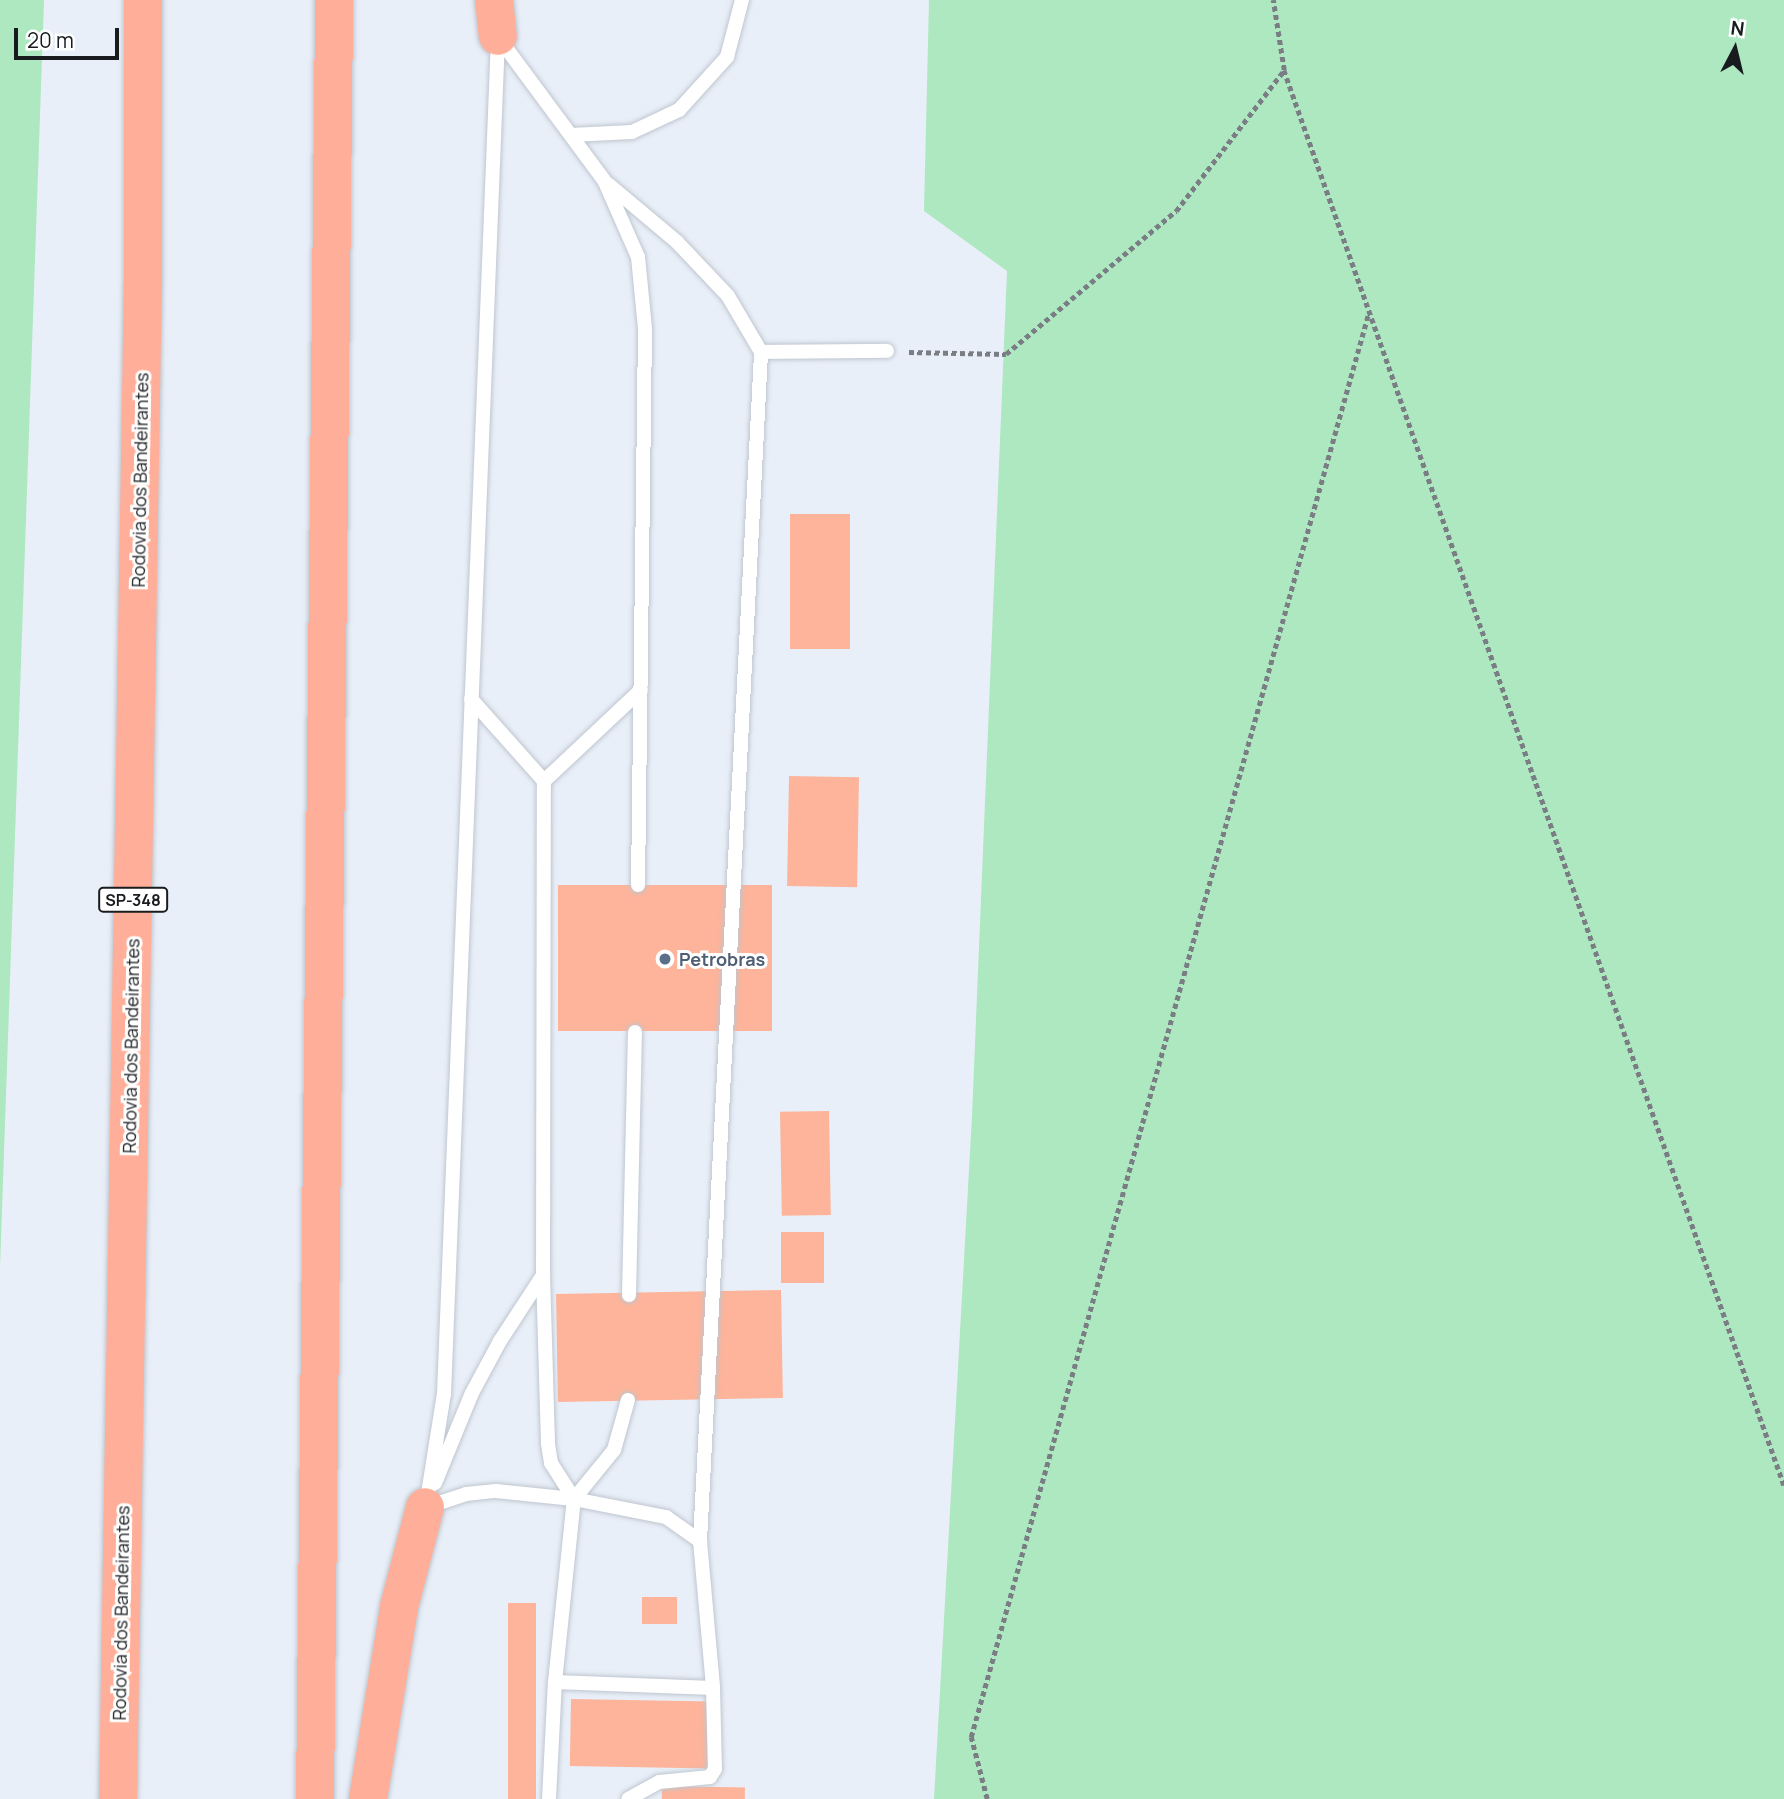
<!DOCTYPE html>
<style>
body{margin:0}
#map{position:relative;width:1784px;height:1799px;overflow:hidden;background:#e9eff8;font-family:Manrope,sans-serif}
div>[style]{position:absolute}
.green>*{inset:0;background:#ade8c0}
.building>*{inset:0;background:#fdb49a;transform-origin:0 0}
.path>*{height:4.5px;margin-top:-2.25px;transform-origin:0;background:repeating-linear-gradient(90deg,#7a7e84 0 5px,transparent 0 8.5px)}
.roads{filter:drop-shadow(0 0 2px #bfc6cf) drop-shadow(0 0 2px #bfc6cf)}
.lane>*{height:14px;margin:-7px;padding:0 7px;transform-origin:7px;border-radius:7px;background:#fff}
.highway>*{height:38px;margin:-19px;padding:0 19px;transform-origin:19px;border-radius:19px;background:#ffaf99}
.dots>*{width:19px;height:19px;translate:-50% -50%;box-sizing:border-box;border:4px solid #fff;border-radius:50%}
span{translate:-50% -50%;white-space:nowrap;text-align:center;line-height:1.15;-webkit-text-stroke:6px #fff;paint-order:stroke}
.shield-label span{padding:2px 5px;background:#fff;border:2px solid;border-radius:5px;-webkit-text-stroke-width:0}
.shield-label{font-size:16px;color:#191c1f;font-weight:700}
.street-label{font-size:18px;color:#191c1f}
.service-label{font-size:18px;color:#4e5e75;font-weight:700}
.left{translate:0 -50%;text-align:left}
.north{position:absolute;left:1700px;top:14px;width:70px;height:70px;-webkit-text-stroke:5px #fff;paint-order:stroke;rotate:7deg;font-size:19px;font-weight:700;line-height:28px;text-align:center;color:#191c1f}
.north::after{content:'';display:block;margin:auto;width:24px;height:32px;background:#191c1f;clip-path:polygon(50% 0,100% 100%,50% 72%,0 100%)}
.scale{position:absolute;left:14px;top:28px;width:105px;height:32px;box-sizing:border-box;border:4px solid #191c1f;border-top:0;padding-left:9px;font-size:21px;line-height:24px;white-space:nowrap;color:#191c1f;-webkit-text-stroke:5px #fff;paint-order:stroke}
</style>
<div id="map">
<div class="green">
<div style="clip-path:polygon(0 0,44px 0,0 1268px)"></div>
<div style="clip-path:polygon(929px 0,1784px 0,1784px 1799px,934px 1799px,972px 1116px,1007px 271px,924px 211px)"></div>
</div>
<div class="building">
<div style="left:790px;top:514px;width:60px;height:135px"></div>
<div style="left:789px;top:776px;width:70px;height:110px;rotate:1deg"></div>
<div style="left:772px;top:885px;width:146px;height:214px;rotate:90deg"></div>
<div style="left:829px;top:1111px;width:104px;height:49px;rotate:89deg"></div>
<div style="left:781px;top:1232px;width:43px;height:51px"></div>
<div style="left:781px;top:1290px;width:108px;height:225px;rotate:89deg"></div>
<div style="left:677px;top:1597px;width:27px;height:35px;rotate:90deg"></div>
<div style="left:508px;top:1603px;width:28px;height:196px"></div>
<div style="left:571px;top:1699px;width:140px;height:67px;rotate:1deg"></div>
<div style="left:662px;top:1786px;width:83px;height:13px;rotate:1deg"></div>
</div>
<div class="path">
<div style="left:1284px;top:70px;width:1501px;rotate:70.54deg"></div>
<div style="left:909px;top:352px;width:97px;rotate:1.2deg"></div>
<div style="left:1006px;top:354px;width:222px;rotate:-40.1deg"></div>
<div style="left:1176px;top:211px;width:178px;rotate:-52.5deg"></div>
<div style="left:1284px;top:70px;width:71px;rotate:-98.9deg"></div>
<div style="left:987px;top:1799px;width:64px;rotate:-104.5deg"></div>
<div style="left:971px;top:1737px;width:1480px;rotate:-74.4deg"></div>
</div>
<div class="roads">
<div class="lane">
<div style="left:498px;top:37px;width:178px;rotate:53.5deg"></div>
<div style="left:604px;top:180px;width:84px;rotate:66.2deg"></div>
<div style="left:638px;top:257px;width:72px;rotate:84.4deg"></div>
<div style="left:645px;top:329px;width:556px;rotate:90.72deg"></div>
<div style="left:571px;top:135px;width:61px;rotate:-2.8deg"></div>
<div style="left:632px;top:132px;width:52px;rotate:-25.1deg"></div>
<div style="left:679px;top:110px;width:72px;rotate:-47.8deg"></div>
<div style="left:727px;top:57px;width:59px;rotate:-75.3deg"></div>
<div style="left:608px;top:184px;width:90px;rotate:40deg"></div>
<div style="left:677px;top:242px;width:74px;rotate:46.6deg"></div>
<div style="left:728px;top:296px;width:65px;rotate:59.5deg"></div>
<div style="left:471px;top:699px;width:110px;rotate:48.3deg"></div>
<div style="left:629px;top:1295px;width:263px;rotate:-88.7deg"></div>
<div style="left:435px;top:1483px;width:97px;rotate:-67.7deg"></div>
<div style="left:472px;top:1393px;width:59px;rotate:-61.7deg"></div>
<div style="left:500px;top:1341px;width:79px;rotate:-56.9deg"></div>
<div style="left:574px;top:1499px;width:94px;rotate:11.1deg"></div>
<div style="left:666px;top:1517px;width:42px;rotate:35.2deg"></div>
<div style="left:700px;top:1541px;width:148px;rotate:84.9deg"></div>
<div style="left:713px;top:1688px;width:81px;rotate:88.6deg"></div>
<div style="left:715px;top:1769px;width:9px;rotate:122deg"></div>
<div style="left:710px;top:1777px;width:51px;rotate:174.4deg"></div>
<div style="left:659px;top:1782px;width:35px;rotate:151deg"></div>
<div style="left:426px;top:1506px;width:113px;rotate:-80.9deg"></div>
<div style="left:444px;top:1394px;width:1358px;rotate:-87.72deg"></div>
<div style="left:427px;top:1507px;width:41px;rotate:-18.4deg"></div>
<div style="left:466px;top:1494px;width:30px;rotate:-6deg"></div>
<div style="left:496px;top:1491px;width:78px;rotate:5.9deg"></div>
<div style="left:574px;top:1499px;width:63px;rotate:-50.8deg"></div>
<div style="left:614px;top:1450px;width:52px;rotate:-74.4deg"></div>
<div style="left:700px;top:1541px;width:1191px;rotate:-87.06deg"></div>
<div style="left:761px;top:352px;width:126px;rotate:-0.5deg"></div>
<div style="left:555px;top:1682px;width:158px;rotate:2.2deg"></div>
<div style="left:549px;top:1799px;width:117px;rotate:-87.1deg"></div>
<div style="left:555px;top:1682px;width:184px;rotate:-84.1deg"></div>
<div style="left:574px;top:1499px;width:43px;rotate:-122.6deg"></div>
<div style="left:551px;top:1463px;width:20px;rotate:-99deg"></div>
<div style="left:548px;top:1443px;width:168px;rotate:-91.7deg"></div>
<div style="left:543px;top:1275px;width:494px;rotate:-89.9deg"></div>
<div style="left:544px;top:781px;width:133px;rotate:-43.2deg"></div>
</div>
<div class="highway">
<div style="left:494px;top:0;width:36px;rotate:84deg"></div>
<div style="left:118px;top:1799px;width:1519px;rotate:-89.06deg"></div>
<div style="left:143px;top:280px;width:280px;rotate:-90deg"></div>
<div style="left:315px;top:1799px;width:1799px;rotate:-89.39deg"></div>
<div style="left:368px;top:1799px;width:194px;rotate:-80.8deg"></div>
<div style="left:399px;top:1607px;width:103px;rotate:-75.4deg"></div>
</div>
</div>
<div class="dots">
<div style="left:665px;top:959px;background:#5c6f8a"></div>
</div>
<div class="shield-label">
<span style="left:133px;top:900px">SP-348</span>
</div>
<div class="street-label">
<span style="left:140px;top:480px;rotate:-89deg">Rodovia dos Bandeirantes</span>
<span style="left:131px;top:1046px;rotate:-89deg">Rodovia dos Bandeirantes</span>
<span style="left:121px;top:1613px;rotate:-89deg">Rodovia dos Bandeirantes</span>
</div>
<div class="service-label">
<span class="left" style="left:679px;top:959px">Petrobras</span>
</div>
<div class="north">N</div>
<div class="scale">20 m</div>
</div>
